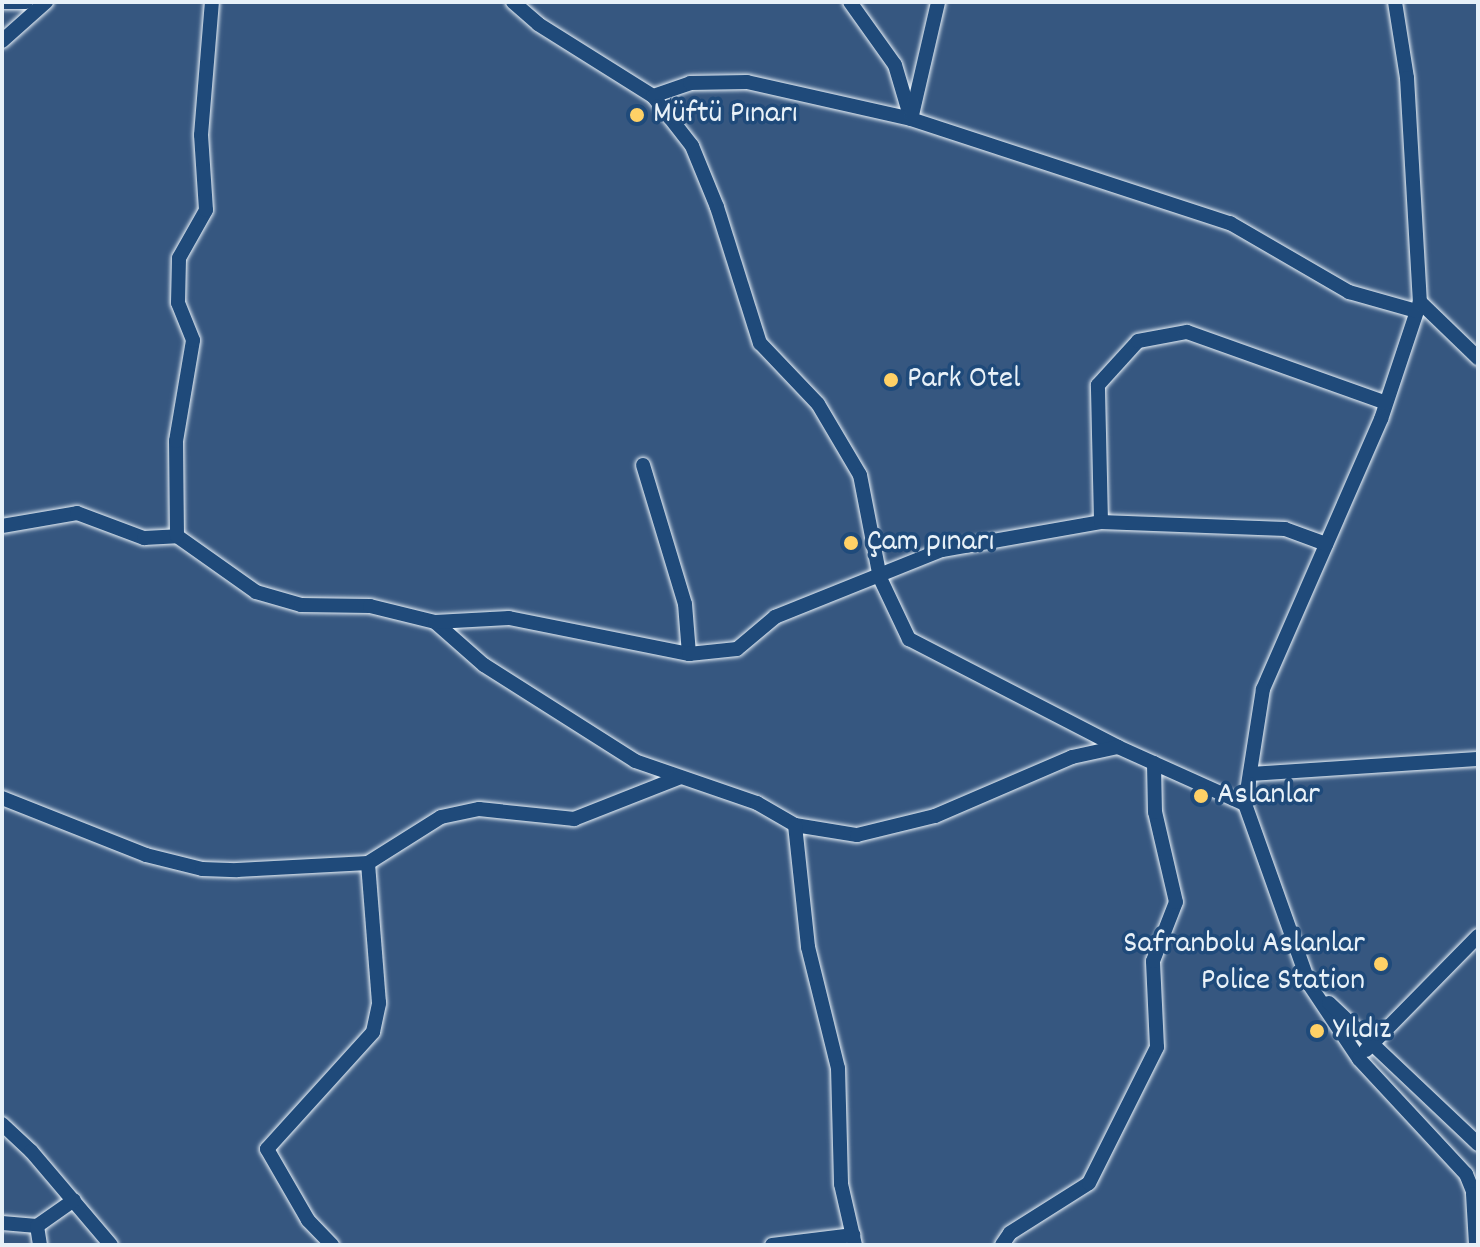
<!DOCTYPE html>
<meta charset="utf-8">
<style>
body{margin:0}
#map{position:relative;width:1480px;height:1247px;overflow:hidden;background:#365780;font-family:Dekko,sans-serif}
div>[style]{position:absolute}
.roads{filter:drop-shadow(0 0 2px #e8f1f8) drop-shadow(0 0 2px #e8f1f8)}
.minor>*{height:14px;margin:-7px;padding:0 7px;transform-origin:7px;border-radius:7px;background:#1f4a7a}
.dots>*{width:22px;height:22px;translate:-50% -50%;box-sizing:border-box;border:4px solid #1f4a7a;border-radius:50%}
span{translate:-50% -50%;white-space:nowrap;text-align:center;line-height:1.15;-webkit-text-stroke:7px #1f4a7a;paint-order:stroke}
.poi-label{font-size:32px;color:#e8f1f8}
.left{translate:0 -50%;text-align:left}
.right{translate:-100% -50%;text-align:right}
.frame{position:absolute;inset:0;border:4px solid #e8f1f8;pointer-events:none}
</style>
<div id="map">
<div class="roads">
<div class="minor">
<div style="left:2px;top:2px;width:24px"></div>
<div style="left:513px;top:2px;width:33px;rotate:41deg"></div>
<div style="left:538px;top:24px;width:136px;rotate:32.1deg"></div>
<div style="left:653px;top:96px;width:63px;rotate:52deg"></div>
<div style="left:692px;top:146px;width:66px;rotate:67.7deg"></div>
<div style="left:717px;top:207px;width:143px;rotate:72.5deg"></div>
<div style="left:760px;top:343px;width:84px;rotate:46.4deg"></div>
<div style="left:818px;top:404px;width:82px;rotate:59.4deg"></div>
<div style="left:860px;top:475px;width:105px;rotate:79deg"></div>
<div style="left:880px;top:578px;width:68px;rotate:64.6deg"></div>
<div style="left:909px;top:639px;width:235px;rotate:27.3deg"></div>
<div style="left:1118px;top:747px;width:139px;rotate:24.2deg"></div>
<div style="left:850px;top:2px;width:77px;rotate:54.5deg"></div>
<div style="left:895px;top:65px;width:56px;rotate:73.5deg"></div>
<div style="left:1395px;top:2px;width:77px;rotate:81deg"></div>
<div style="left:1407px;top:78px;width:224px;rotate:86.7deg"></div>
<div style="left:1420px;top:302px;width:123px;rotate:108.4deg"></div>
<div style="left:1381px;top:419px;width:295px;rotate:113.6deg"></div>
<div style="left:1263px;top:689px;width:116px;rotate:98.9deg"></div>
<div style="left:1245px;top:804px;width:191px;rotate:70.4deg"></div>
<div style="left:1309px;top:984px;width:90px;rotate:56.3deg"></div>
<div style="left:1359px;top:1059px;width:157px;rotate:47.1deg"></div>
<div style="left:1466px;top:1174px;width:31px;rotate:68deg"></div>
<div style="left:2px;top:41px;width:59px;rotate:-41.6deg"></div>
<div style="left:653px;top:96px;width:39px;rotate:-19deg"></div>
<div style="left:690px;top:83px;width:57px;rotate:-1deg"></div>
<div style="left:747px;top:82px;width:168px;rotate:12.7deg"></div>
<div style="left:911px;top:119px;width:336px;rotate:18.1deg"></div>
<div style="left:1230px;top:223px;width:138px;rotate:30.1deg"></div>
<div style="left:1349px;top:292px;width:70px;rotate:15.8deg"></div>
<div style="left:912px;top:115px;width:116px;rotate:-77deg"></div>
<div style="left:1420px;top:302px;width:81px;rotate:44deg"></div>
<div style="left:643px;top:465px;width:145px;rotate:73.2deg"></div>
<div style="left:685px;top:604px;width:50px;rotate:85.4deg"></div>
<div style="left:1101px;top:522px;width:137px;rotate:-91.3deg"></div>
<div style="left:1098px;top:385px;width:59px;rotate:-47.7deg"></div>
<div style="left:1138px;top:341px;width:50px;rotate:-10.4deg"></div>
<div style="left:1187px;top:332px;width:211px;rotate:19.6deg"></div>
<div style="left:2px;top:526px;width:76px;rotate:-9.8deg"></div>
<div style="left:77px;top:513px;width:72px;rotate:20.5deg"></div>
<div style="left:144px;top:538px;width:33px;rotate:-3deg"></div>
<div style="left:177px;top:536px;width:97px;rotate:35.3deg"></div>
<div style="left:256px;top:592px;width:47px;rotate:16.1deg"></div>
<div style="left:301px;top:605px;width:69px;rotate:0.8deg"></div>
<div style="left:370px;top:606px;width:67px;rotate:13.8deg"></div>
<div style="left:435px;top:622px;width:65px;rotate:41.3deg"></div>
<div style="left:484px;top:665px;width:179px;rotate:32.4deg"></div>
<div style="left:635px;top:761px;width:129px;rotate:19deg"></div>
<div style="left:757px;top:803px;width:44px;rotate:30.1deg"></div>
<div style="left:795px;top:825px;width:63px;rotate:9.2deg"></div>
<div style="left:857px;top:835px;width:80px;rotate:-13.7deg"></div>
<div style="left:935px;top:816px;width:149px;rotate:-23.3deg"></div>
<div style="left:1072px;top:757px;width:47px;rotate:-12.3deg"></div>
<div style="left:177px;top:536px;width:95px;rotate:-90.6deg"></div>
<div style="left:176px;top:441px;width:102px;rotate:-80.4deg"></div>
<div style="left:193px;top:340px;width:40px;rotate:-112deg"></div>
<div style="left:178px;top:303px;width:45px;rotate:-88.7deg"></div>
<div style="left:179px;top:258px;width:55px;rotate:-60.6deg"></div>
<div style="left:206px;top:210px;width:75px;rotate:-93.8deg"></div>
<div style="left:201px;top:135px;width:133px;rotate:-85.3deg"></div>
<div style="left:435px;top:622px;width:74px;rotate:-3.1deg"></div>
<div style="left:509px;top:618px;width:184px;rotate:11.3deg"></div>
<div style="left:689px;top:654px;width:48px;rotate:-5.9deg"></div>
<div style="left:737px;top:649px;width:50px;rotate:-40.1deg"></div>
<div style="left:775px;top:617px;width:180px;rotate:-21.9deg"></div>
<div style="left:942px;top:550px;width:161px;rotate:-10deg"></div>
<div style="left:1101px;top:522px;width:184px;rotate:2.2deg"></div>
<div style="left:1285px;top:529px;width:44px;rotate:20.1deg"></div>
<div style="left:1250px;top:774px;width:228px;rotate:-3.8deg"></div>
<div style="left:2px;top:798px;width:155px;rotate:21.6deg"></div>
<div style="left:146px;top:855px;width:58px;rotate:14deg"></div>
<div style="left:202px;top:869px;width:35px;rotate:2deg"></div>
<div style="left:237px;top:870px;width:131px;rotate:-3.1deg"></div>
<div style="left:368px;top:863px;width:86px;rotate:-32.2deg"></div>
<div style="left:441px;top:817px;width:39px;rotate:-12deg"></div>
<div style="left:479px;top:809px;width:96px;rotate:6deg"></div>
<div style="left:574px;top:819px;width:112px;rotate:-21.5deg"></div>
<div style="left:795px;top:825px;width:123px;rotate:83.9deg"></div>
<div style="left:808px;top:947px;width:125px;rotate:76.1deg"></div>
<div style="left:838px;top:1068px;width:116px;rotate:88.5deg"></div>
<div style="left:841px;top:1184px;width:63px;rotate:77.1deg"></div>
<div style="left:1329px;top:1003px;width:205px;rotate:43.4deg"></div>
<div style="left:1366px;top:1050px;width:160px;rotate:-45.5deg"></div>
<div style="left:2px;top:1124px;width:40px;rotate:43deg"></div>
<div style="left:31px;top:1151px;width:123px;rotate:49.6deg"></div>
<div style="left:1473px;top:1194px;width:51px;rotate:86.6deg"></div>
<div style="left:2px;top:1223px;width:35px;rotate:5deg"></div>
<div style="left:37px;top:1226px;width:45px;rotate:-35.1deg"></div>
<div style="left:37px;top:1226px;width:19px;rotate:81deg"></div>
<div style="left:332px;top:1245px;width:35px;rotate:-134deg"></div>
<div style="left:308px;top:1220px;width:82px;rotate:-120deg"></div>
<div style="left:267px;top:1149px;width:158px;rotate:-47.8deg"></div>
<div style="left:373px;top:1032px;width:30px;rotate:-78deg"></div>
<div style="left:379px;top:1003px;width:140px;rotate:-94.5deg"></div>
<div style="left:772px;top:1245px;width:82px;rotate:-7deg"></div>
<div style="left:1002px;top:1245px;width:14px;rotate:-56deg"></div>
<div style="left:1010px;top:1233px;width:93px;rotate:-32.3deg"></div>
<div style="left:1089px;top:1183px;width:152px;rotate:-63.4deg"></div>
<div style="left:1157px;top:1047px;width:86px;rotate:-92.7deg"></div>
<div style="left:1153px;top:961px;width:63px;rotate:-68.7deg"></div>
<div style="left:1176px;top:902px;width:92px;rotate:-103.1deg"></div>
<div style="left:1155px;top:812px;width:49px;rotate:-91.2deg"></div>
</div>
</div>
<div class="dots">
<div style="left:637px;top:115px;background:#ffd166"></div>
<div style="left:891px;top:380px;background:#ffd166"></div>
<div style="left:851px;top:543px;background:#ffd166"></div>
<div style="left:1201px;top:796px;background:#ffd166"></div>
<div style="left:1381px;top:964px;background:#ffd166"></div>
<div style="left:1317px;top:1031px;background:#ffd166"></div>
</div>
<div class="poi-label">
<span class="left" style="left:653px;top:115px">Müftü Pınarı</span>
<span class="left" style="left:907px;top:380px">Park Otel</span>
<span class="left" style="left:867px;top:543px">Çam pınarı</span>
<span class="left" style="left:1217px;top:796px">Aslanlar</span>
<span class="right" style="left:1365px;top:964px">Safranbolu Aslanlar<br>Police Station</span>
<span class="left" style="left:1333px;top:1031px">Yıldız</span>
</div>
<div class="frame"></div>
</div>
